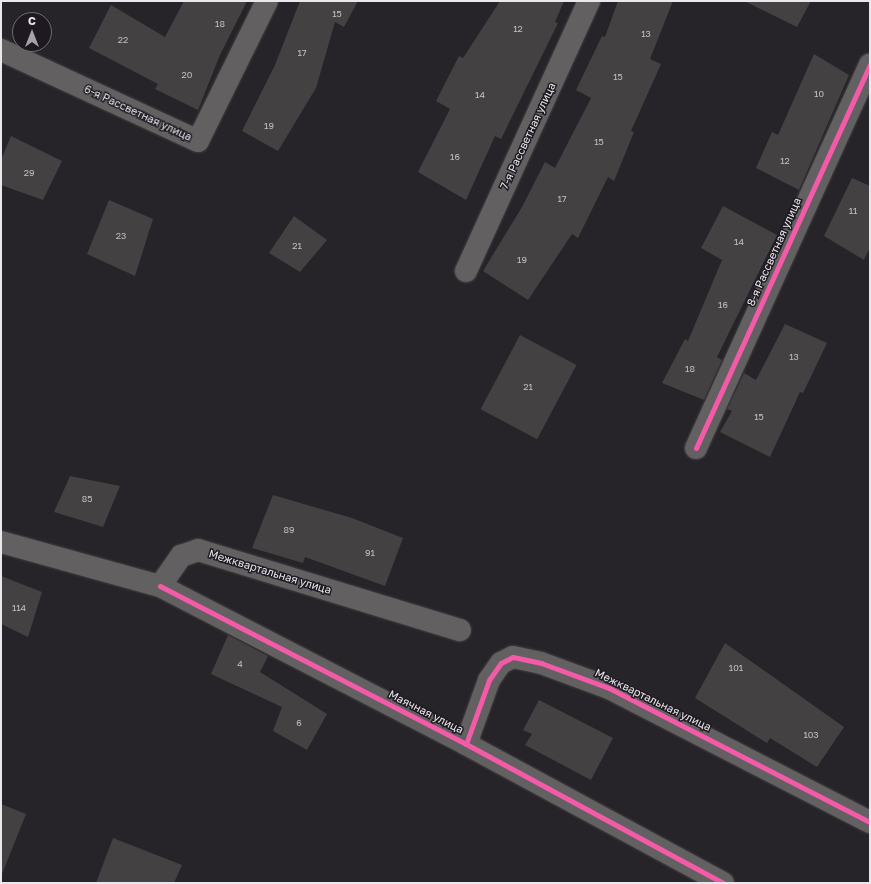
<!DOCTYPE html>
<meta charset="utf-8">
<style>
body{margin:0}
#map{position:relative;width:871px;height:884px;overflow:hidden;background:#262428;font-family:"Golos Text",sans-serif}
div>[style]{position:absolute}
.building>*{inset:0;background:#434141;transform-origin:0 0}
.roads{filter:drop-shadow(0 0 1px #424043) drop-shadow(0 0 1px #424043)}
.minor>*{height:22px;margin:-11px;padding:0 11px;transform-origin:11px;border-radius:11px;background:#626061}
.cycleway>*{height:5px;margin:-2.5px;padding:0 2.5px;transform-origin:2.5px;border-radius:2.5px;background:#f35aa7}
span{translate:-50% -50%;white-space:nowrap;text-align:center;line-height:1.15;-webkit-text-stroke:3px #1e1921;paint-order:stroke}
.number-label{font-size:9px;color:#c1bec2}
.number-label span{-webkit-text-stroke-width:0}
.street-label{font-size:11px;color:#ebe8ed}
.frame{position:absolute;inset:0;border:2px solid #ebe8ed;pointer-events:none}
.north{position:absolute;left:12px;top:12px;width:40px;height:40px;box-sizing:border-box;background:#1e1921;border:1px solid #706c73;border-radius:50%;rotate:0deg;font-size:11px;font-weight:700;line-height:16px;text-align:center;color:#ebe8ed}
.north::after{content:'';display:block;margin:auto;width:14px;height:18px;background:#a6a3a8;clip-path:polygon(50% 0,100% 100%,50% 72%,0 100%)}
</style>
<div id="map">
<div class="building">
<div style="clip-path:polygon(184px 1px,247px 1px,220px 55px,198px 110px,155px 89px,158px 84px,89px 48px,111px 5px,165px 37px)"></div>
<div style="clip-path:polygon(300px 1px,358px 1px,344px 27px,335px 22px,316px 88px,278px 151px,242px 131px,275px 65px)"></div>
<div style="clip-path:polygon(500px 1px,564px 1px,555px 22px,558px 23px,501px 139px,495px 136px,466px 200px,418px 172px,450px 109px,436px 101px,459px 56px,463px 58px)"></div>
<div style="clip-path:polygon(618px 1px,673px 1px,650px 59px,661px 64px,631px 131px,634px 132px,614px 181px,608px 177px,578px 238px,572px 234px,528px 300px,483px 271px,522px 207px,545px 162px,555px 168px,591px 98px,576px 90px,602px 36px,605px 37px)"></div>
<div style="clip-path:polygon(744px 1px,811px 1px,797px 27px)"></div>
<div style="clip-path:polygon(814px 54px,849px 75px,799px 190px,756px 168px,772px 132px,778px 135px)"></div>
<div style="clip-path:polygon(11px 136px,62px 161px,43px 200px,1px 185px,1px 160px)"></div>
<div style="clip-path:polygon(852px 178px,870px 186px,870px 247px,864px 260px,824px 236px)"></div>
<div style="clip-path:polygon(109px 200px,153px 219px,135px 276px,87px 254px)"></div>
<div style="clip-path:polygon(723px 206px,777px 235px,717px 357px,722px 360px,704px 400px,662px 383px,685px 339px,688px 341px,722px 260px,701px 248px)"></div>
<div style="clip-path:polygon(294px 216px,327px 240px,300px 272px,269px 253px)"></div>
<div style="clip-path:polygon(785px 324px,827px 343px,803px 393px,800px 392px,770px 457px,720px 432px,732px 411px,727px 409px,744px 373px,756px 380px)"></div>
<div style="left:520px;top:335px;width:64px;height:84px;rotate:28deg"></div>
<div style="clip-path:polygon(70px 476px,120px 486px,103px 527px,54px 512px)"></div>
<div style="clip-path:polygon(273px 495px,352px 518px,403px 538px,385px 586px,305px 557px,303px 563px,252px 548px)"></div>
<div style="clip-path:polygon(1px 576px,42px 592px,28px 637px,1px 624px)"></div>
<div style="clip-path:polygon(228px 635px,268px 656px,260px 672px,327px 714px,307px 750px,273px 731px,282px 707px,211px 674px)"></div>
<div style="clip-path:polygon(725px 643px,844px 727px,817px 767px,770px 738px,767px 743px,695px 698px)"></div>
<div style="clip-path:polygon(539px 700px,613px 738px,591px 780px,525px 745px,532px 734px,523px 730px)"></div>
<div style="clip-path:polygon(1px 804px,26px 814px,2px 874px,1px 874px)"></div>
<div style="clip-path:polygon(113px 838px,182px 865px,174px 883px,96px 883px)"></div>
</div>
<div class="roads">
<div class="minor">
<div style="left:1px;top:50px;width:217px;rotate:24.8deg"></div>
<div style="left:198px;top:141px;width:156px;rotate:-63.8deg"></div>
<div style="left:466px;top:271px;width:297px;rotate:-65.5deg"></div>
<div style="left:696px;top:448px;width:421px;rotate:-65.6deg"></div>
<div style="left:1px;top:542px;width:165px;rotate:15.5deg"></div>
<div style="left:160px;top:586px;width:37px;rotate:-55deg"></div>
<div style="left:181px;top:556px;width:18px;rotate:-19deg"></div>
<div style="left:198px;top:550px;width:274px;rotate:17deg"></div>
<div style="left:160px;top:586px;width:344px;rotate:27.3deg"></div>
<div style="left:466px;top:744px;width:292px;rotate:28.4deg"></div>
<div style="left:466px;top:744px;width:68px;rotate:-70.2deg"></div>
<div style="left:489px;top:680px;width:21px;rotate:-55deg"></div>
<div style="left:501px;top:663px;width:13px;rotate:-27deg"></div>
<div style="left:513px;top:657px;width:29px;rotate:12deg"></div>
<div style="left:541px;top:663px;width:72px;rotate:20.2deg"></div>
<div style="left:609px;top:688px;width:293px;rotate:27.2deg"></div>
</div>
</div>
<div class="cycleway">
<div style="left:696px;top:448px;width:421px;rotate:-65.6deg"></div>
<div style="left:160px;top:586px;width:344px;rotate:27.3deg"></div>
<div style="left:466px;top:744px;width:292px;rotate:28.4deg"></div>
<div style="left:466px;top:744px;width:68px;rotate:-70.2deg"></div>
<div style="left:489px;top:680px;width:21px;rotate:-55deg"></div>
<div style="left:501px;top:663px;width:13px;rotate:-27deg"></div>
<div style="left:513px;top:657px;width:29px;rotate:12deg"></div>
<div style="left:541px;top:663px;width:72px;rotate:20.2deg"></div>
<div style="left:609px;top:688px;width:293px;rotate:27.2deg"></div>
</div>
<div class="number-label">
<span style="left:337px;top:14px">15</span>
<span style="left:220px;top:24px">18</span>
<span style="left:518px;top:29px">12</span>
<span style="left:646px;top:34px">13</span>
<span style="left:123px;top:40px">22</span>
<span style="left:302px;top:53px">17</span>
<span style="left:187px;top:75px">20</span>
<span style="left:618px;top:77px">15</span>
<span style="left:819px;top:94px">10</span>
<span style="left:480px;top:95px">14</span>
<span style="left:269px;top:126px">19</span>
<span style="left:599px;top:142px">15</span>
<span style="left:455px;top:157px">16</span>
<span style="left:785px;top:161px">12</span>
<span style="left:29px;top:173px">29</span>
<span style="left:562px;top:199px">17</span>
<span style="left:853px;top:211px">11</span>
<span style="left:121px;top:236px">23</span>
<span style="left:739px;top:242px">14</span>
<span style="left:297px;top:246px">21</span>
<span style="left:522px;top:260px">19</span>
<span style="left:723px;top:305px">16</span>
<span style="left:794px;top:357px">13</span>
<span style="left:690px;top:369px">18</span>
<span style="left:528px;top:387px">21</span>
<span style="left:759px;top:417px">15</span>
<span style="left:87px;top:499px">85</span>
<span style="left:289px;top:530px">89</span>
<span style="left:370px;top:553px">91</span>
<span style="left:19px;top:608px">114</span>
<span style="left:240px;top:664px">4</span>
<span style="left:736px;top:668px">101</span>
<span style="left:299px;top:723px">6</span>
<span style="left:811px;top:735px">103</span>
</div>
<div class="street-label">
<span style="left:138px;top:113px;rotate:25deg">6-я Рассветная улица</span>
<span style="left:528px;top:136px;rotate:-65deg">7-я Рассветная улица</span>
<span style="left:774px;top:252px;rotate:-66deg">8-я Рассветная улица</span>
<span style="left:270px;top:572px;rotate:17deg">Межквартальная улица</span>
<span style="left:653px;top:700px;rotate:26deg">Межквартальная улица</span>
<span style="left:426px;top:712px;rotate:27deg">Маячная улица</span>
</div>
<div class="frame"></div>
<div class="north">С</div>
</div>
